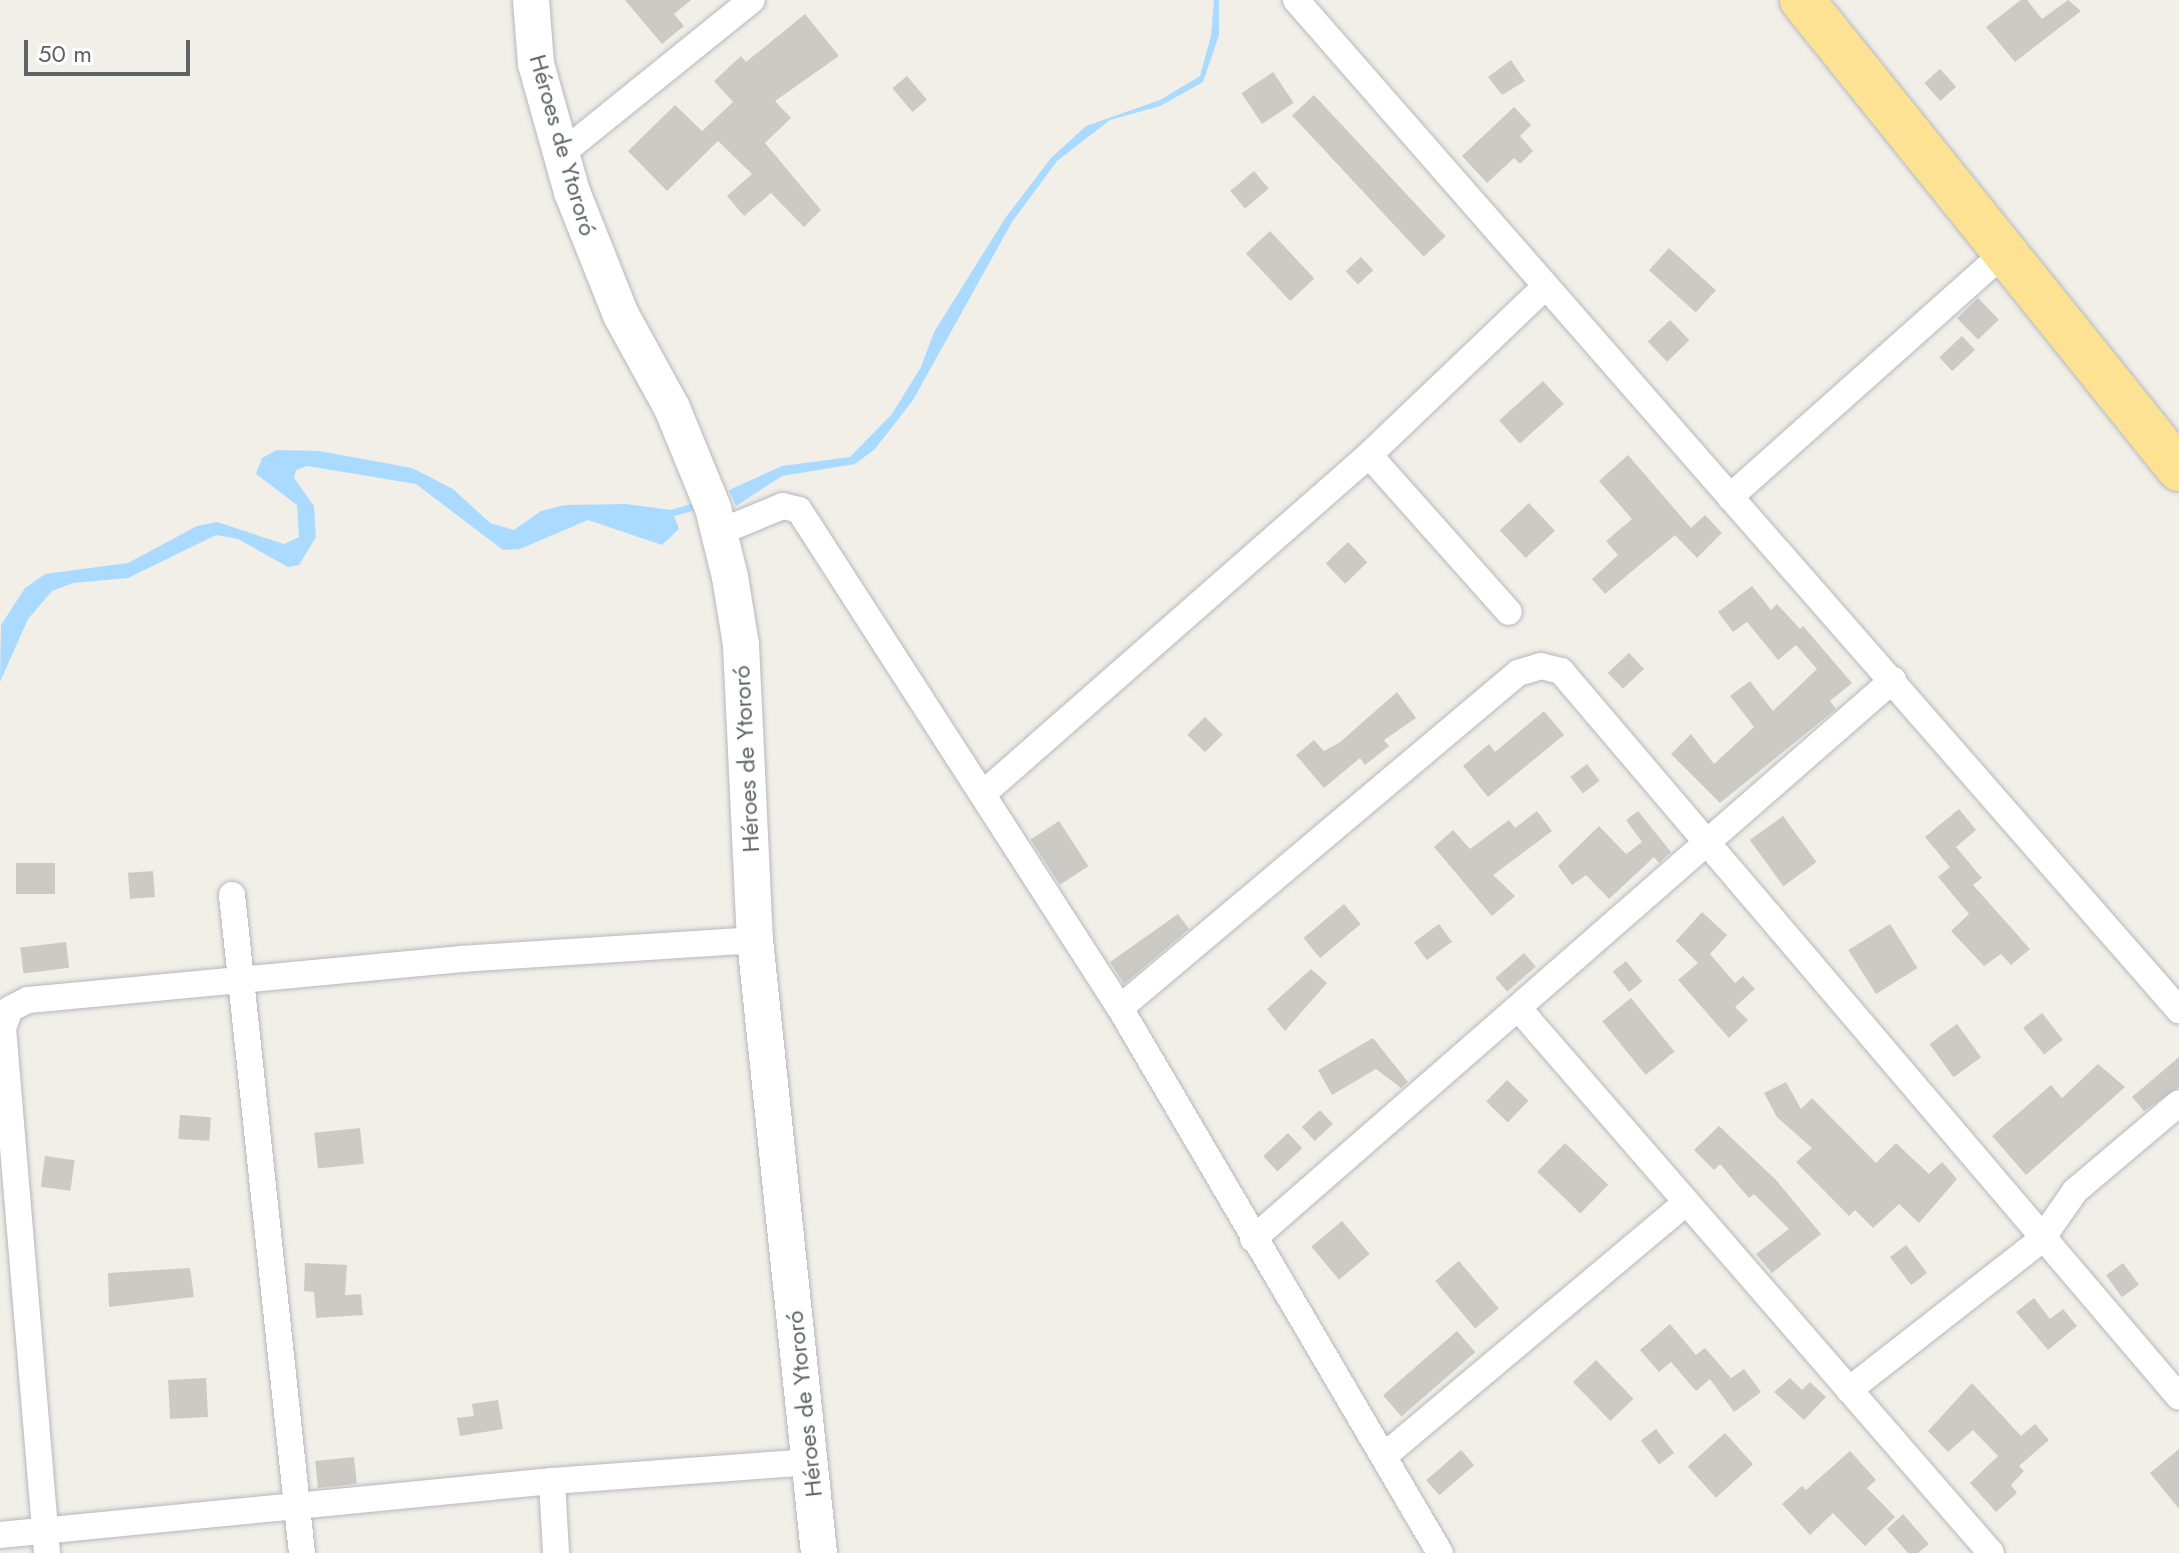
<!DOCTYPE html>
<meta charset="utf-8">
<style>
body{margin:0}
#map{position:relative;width:2179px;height:1553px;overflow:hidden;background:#f1efe8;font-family:Jost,sans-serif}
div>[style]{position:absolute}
.water>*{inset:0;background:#aadaff}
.stream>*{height:7px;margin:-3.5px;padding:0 3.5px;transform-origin:3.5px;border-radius:3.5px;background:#aadaff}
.building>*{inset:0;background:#cccac5;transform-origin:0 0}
.roads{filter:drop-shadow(0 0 2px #b5b8bc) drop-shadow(0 0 2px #b5b8bc)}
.street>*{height:26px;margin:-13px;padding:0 13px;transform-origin:13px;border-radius:13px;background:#fff}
.secondary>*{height:36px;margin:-18px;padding:0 18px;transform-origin:18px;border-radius:18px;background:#fff}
.highway>*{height:44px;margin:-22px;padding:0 22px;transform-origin:22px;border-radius:22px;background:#fde293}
span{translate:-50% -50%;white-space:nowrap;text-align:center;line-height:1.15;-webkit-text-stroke:7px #fff;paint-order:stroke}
.street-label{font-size:24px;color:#5f6368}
.scale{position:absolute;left:24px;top:40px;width:166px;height:36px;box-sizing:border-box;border:4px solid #5f6368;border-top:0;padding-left:10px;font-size:24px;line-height:28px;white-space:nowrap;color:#5f6368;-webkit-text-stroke:6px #fff;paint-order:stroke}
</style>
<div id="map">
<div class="water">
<div style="clip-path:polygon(1214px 0,1219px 0,1219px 35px,1203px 82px,1160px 106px,1110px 120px,1057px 161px,1012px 222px,913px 400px,875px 449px,855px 464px,782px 476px,736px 506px,729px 490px,782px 466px,850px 457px,892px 414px,921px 367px,934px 332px,1006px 217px,1051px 158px,1086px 126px,1160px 100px,1200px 76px,1211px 36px)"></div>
<div style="clip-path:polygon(277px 450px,319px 451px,412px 468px,453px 489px,490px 523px,514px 530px,541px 511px,565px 505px,626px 504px,672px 510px,679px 529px,662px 545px,588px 520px,520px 549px,503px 550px,416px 484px,307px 466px,296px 470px,294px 478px,314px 506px,316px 537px,299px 565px,288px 567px,238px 539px,216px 535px,128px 578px,73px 583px,52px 591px,28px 619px,0 682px,1px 625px,25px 588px,45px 574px,128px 563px,197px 526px,217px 522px,284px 544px,299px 537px,297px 505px,256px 474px,262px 458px)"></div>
</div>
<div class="stream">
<div style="left:667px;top:514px;width:35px;rotate:-16deg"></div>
</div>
<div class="building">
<div style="clip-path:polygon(625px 0,691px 0,674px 14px,684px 26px,662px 44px)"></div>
<div style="clip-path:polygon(2021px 0,2027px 0,2042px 19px,2068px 0,2081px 11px,2015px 62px,1986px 27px)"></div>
<div style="clip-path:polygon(805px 14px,839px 56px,775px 101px,791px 118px,765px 143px,821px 210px,804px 227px,771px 193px,744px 216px,727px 196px,752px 174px,718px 141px,667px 191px,628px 151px,675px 105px,702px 131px,733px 102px,714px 81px,741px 56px,746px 62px)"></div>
<div style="clip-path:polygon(1511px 60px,1525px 81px,1502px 95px,1488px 77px)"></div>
<div style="left:1940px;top:69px;width:24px;height:21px;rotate:48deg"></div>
<div style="left:1273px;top:72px;width:37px;height:38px;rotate:56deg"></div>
<div style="left:907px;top:76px;width:31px;height:19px;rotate:50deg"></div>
<div style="left:1314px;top:95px;width:193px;height:30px;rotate:47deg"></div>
<div style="clip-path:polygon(1514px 107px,1531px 125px,1520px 136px,1533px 151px,1520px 164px,1514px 158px,1487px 183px,1462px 156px)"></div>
<div style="left:1254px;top:171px;width:23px;height:31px;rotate:50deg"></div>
<div style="left:1270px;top:231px;width:65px;height:33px;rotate:47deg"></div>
<div style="left:1669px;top:248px;width:63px;height:30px;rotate:42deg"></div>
<div style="left:1361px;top:257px;width:18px;height:21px;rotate:47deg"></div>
<div style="left:1978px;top:298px;width:30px;height:29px;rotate:46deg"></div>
<div style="left:1670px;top:320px;width:28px;height:31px;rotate:46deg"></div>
<div style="left:1962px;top:336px;width:19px;height:31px;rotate:47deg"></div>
<div style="left:1543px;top:381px;width:31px;height:59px;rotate:48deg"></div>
<div style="clip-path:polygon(1628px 455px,1691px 528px,1705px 515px,1722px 533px,1697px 558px,1675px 535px,1605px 594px,1592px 579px,1618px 555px,1606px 541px,1632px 519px,1599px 481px)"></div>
<div style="left:1529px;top:503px;width:38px;height:40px;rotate:47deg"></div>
<div style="left:1348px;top:542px;width:28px;height:31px;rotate:46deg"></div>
<div style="clip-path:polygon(1752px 586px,1771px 610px,1777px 604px,1800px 629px,1803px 626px,1852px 683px,1830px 701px,1836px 709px,1720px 803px,1671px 754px,1691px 734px,1714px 764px,1754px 727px,1730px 696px,1750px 681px,1773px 711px,1817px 669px,1796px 645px,1778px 660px,1747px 622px,1733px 632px,1718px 612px)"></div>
<div style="left:1629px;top:653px;width:22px;height:29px;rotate:47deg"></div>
<div style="clip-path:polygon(1397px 692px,1416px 718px,1384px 740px,1389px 746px,1365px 765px,1360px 758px,1324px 788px,1296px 755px,1314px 740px,1324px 751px,1339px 743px)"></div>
<div style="clip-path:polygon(1544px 711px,1564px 735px,1488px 797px,1463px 766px,1489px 744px,1495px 752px)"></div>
<div style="left:1205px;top:717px;width:25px;height:25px;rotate:45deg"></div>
<div style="left:1587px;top:764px;width:21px;height:21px;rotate:53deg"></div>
<div style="clip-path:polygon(1959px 809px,1976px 830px,1956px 847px,1982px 878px,1973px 885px,2030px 949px,2011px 965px,2001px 954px,1984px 966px,1951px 931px,1969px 914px,1938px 877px,1950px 867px,1925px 837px)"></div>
<div style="clip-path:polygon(1537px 811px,1552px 831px,1493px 875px,1515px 896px,1492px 916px,1434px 847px,1453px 830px,1470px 849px,1509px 820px,1515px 828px)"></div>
<div style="clip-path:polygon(1638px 811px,1671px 852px,1659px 863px,1654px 857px,1609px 899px,1586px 875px,1572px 885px,1558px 866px,1599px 826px,1626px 854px,1642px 842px,1626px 820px)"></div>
<div style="left:1783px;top:816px;width:57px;height:41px;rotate:54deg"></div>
<div style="left:1059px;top:821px;width:54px;height:34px;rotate:57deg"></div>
<div style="left:16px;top:863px;width:39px;height:31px"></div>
<div style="left:153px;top:871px;width:26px;height:25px;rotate:86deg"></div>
<div style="left:1344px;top:904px;width:26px;height:53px;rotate:50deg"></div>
<div style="clip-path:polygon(1702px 912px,1727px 935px,1710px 954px,1735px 983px,1743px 976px,1755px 989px,1735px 1007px,1748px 1020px,1729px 1038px,1678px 980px,1698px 963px,1676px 941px)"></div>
<div style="clip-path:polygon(1178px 914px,1189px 929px,1124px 984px,1110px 962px)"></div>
<div style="left:1439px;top:924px;width:22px;height:31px;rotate:54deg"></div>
<div style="left:1890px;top:924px;width:52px;height:49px;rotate:58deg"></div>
<div style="left:66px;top:942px;width:26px;height:46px;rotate:83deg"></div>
<div style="left:1524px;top:953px;width:18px;height:38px;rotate:49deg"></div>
<div style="left:1626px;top:961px;width:26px;height:17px;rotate:51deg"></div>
<div style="clip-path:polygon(1311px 969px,1327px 983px,1285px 1031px,1267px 1009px)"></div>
<div style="left:1631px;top:998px;width:69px;height:37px;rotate:51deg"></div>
<div style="left:2042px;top:1013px;width:34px;height:24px;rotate:52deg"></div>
<div style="left:1957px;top:1024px;width:41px;height:34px;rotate:54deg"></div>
<div style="clip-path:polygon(1373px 1038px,1408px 1082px,1401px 1088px,1376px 1069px,1332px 1095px,1318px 1070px)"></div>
<div style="clip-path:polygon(2179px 1057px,2179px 1087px,2144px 1111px,2132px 1097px)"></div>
<div style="clip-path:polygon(2098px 1064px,2125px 1087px,2026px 1175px,1992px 1136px,2051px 1085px,2062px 1098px)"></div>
<div style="left:1507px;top:1080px;width:30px;height:30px;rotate:44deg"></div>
<div style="clip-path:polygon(1786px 1082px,1801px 1109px,1812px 1098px,1876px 1163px,1896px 1143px,1929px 1174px,1942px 1162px,1957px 1179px,1919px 1223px,1899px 1204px,1873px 1228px,1855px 1210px,1849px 1216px,1796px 1162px,1812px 1148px,1777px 1117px,1764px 1093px)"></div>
<div style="left:1320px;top:1110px;width:19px;height:25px;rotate:47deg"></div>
<div style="left:180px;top:1115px;width:31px;height:24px;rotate:4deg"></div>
<div style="clip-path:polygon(1719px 1126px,1776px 1180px,1821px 1234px,1772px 1273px,1756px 1254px,1789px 1229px,1754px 1194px,1749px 1198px,1720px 1164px,1714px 1170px,1694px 1150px)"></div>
<div style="left:360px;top:1128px;width:36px;height:46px;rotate:84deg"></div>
<div style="left:1288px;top:1133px;width:21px;height:34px;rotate:47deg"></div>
<div style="left:1565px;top:1143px;width:60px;height:40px;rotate:44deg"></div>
<div style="left:45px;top:1156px;width:30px;height:31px;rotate:8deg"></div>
<div style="left:1342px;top:1221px;width:43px;height:40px;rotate:50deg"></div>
<div style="left:1906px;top:1245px;width:35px;height:20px;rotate:53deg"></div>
<div style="left:1459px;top:1261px;width:62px;height:31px;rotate:50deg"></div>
<div style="clip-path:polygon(305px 1263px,347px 1265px,345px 1295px,361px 1294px,363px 1315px,316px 1318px,314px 1292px,304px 1291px)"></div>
<div style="left:2123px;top:1263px;width:27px;height:21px;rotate:54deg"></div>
<div style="clip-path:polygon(190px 1268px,194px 1297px,109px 1307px,108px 1273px)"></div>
<div style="clip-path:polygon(2034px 1298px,2050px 1319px,2063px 1309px,2077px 1326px,2048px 1350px,2016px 1312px)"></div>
<div style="clip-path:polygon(1670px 1324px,1696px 1355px,1705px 1348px,1731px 1378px,1744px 1369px,1761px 1392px,1734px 1412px,1710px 1379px,1696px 1391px,1671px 1362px,1659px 1372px,1640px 1350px)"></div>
<div style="left:1457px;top:1331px;width:28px;height:98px;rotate:49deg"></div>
<div style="left:1596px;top:1360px;width:54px;height:32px;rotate:46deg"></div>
<div style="left:206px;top:1378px;width:39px;height:38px;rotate:87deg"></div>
<div style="clip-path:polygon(1790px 1378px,1802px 1390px,1810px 1382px,1826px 1397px,1804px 1420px,1774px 1392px)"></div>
<div style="clip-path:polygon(1972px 1383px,2021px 1436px,2035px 1424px,2049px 1440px,2019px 1466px,2024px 1471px,2011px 1485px,2017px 1493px,1996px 1512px,1970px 1483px,1998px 1456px,1973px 1430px,1948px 1452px,1928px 1431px)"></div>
<div style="clip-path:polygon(498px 1400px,503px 1429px,460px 1436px,457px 1418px,474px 1416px,472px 1404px)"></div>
<div style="left:1656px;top:1429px;width:30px;height:19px;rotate:53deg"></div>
<div style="left:1725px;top:1433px;width:42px;height:50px;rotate:48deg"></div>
<div style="clip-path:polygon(2179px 1449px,2179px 1509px,2150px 1473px)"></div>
<div style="left:1461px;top:1450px;width:20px;height:46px;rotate:49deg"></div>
<div style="clip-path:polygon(1850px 1451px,1876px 1480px,1867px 1488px,1895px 1517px,1865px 1546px,1833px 1513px,1810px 1535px,1782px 1504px,1802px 1486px,1806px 1490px)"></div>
<div style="left:354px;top:1457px;width:27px;height:39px;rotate:84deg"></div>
<div style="clip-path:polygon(1903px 1514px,1929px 1544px,1918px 1553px,1908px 1553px,1887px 1529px)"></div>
</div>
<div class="roads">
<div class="street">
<div style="left:1296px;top:0;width:1342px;rotate:48.84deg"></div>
<div style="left:561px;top:154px;width:245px;rotate:-38.9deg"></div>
<div style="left:1369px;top:455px;width:210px;rotate:48.3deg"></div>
<div style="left:1730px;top:497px;width:368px;rotate:-41.7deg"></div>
<div style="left:720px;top:532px;width:68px;rotate:-22.4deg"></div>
<div style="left:783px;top:506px;width:16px;rotate:14deg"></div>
<div style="left:799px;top:510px;width:592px;rotate:57.2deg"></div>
<div style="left:1120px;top:1008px;width:632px;rotate:59.58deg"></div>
<div style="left:985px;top:792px;width:511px;rotate:-41.27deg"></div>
<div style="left:1369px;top:455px;width:242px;rotate:-43.7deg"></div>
<div style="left:232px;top:895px;width:662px;rotate:83.93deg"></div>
<div style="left:1120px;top:1008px;width:520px;rotate:-40.09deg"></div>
<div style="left:1518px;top:673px;width:24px;rotate:-17deg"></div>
<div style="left:1541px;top:666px;width:21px;rotate:14deg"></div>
<div style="left:1561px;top:671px;width:953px;rotate:49.59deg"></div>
<div style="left:1519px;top:1009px;width:720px;rotate:49.05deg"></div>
<div style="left:1253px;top:1239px;width:850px;rotate:-41.14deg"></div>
<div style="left:1849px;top:1390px;width:244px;rotate:-38deg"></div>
<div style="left:2041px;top:1240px;width:60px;rotate:-55.2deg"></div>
<div style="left:2075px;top:1191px;width:136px;rotate:-40.2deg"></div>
<div style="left:1384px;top:1456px;width:393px;rotate:-40deg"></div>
<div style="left:552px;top:1481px;width:72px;rotate:86.8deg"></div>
<div style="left:0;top:1535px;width:555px;rotate:-5.59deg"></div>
<div style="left:552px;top:1481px;width:260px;rotate:-4.2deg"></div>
<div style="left:47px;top:1553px;width:527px;rotate:-94.79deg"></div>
<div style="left:3px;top:1028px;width:20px;rotate:-70deg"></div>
<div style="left:10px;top:1009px;width:20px;rotate:-27deg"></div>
<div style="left:28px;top:1000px;width:436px;rotate:-5.4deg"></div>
<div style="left:462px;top:959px;width:294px;rotate:-3.7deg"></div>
</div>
<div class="secondary">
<div style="left:531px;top:0;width:64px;rotate:85.5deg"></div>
<div style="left:536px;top:64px;width:133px;rotate:74.3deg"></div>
<div style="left:572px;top:192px;width:132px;rotate:68.3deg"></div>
<div style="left:621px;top:315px;width:106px;rotate:61.3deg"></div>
<div style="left:672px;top:408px;width:108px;rotate:67.7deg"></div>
<div style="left:713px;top:508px;width:71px;rotate:76.2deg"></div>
<div style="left:730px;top:577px;width:69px;rotate:80.8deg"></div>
<div style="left:741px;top:645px;width:295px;rotate:87.3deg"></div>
<div style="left:755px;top:940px;width:616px;rotate:84.04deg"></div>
</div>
<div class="highway">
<div style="left:1802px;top:0;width:602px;rotate:51.21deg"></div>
</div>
</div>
<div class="street-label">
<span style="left:563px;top:145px;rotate:74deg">Héroes de Ytororó</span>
<span style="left:746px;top:759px;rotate:-93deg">Héroes de Ytororó</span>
<span style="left:804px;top:1404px;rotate:-96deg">Héroes de Ytororó</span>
</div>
<div class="scale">50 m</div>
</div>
